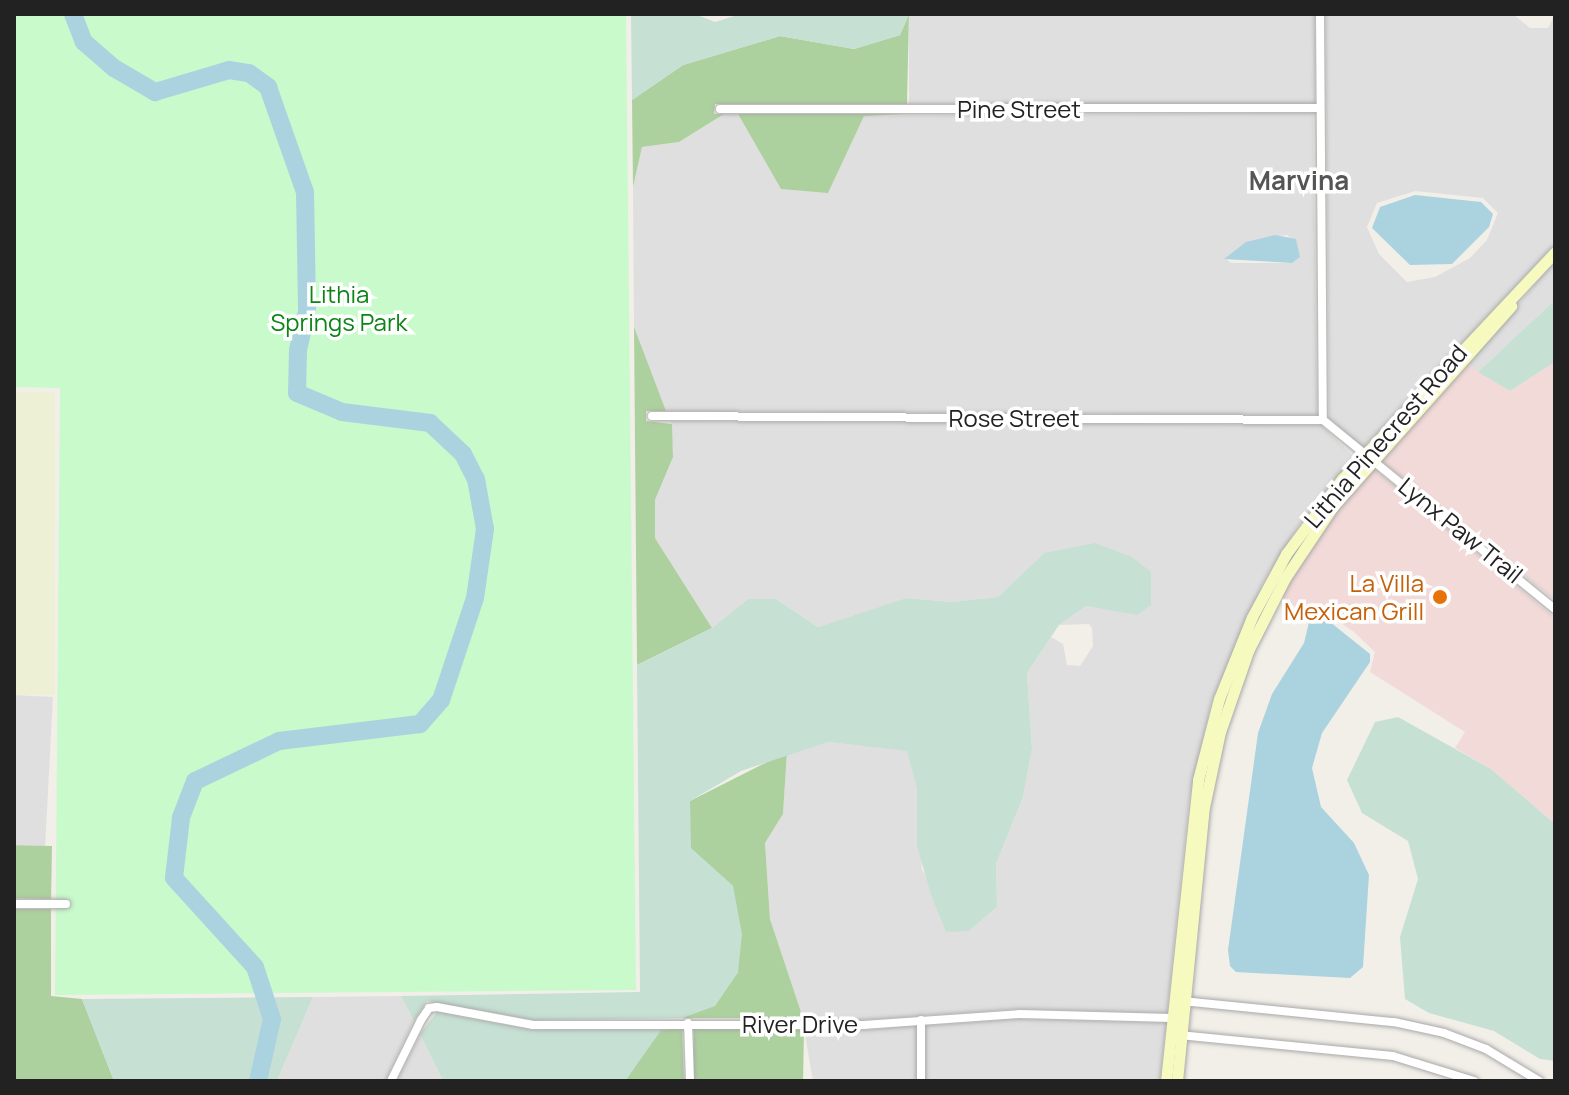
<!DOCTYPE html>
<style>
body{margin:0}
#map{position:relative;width:1569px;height:1095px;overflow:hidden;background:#f2efe9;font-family:Manrope,sans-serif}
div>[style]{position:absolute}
.residential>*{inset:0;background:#e0dfdf;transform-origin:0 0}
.commercial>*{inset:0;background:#f2dad9}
.farmland>*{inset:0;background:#eef0d5;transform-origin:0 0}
.forest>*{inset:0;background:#add19e;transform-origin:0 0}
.wetland>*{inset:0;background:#c6e0d4}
.park>*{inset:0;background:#c8facc}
.water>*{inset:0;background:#aad3df}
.river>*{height:18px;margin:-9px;padding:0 9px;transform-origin:9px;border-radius:9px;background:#aad3df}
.roads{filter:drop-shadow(0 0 2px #a9a9a9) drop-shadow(0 0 2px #a9a9a9)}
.street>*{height:8px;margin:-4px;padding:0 4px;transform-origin:4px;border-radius:4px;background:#fff}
.secondary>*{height:11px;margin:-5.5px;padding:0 5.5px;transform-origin:5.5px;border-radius:5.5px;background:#f7fabf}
.dots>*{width:22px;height:22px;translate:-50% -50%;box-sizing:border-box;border:4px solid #fff;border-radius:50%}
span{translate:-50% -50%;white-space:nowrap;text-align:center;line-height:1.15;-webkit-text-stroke:7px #fff;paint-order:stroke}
.street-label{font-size:24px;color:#222}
.park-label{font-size:24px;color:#0c8416}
.food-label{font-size:24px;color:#c56008}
.right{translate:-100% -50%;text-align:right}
.neighbourhood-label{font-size:26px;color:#555;font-weight:700}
.frame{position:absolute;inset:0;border:16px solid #222;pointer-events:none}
</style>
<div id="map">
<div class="residential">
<div style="left:909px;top:14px;width:406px;height:90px"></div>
<div style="clip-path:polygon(evenodd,1326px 14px,1513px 14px,1530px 28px,1548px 28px,1555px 14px,1555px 244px,1362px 449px,1329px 418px,1326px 14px,1415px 191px,1483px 198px,1498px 213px,1487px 240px,1470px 258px,1435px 277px,1407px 282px,1379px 254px,1367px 227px,1377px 203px,1415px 191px)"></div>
<div style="clip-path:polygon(evenodd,1313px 113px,1317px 415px,666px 411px,653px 385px,634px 327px,633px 187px,642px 147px,679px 142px,724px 114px,738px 114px,781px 188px,864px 116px,1313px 113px,1288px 235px,1299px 257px,1292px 263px,1231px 263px,1225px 258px,1262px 238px,1288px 235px)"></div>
<div style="clip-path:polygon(1555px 260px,1555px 300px,1478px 372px,1468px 365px)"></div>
<div style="clip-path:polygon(671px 421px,1321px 425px,1354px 457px,1299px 525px,1263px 583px,1211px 703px,1189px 799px,1167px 1013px,1019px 1009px,863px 1020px,803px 1018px,770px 919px,765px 843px,783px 814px,787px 752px,828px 742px,907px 750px,917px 789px,922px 870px,969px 931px,997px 907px,996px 864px,1023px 797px,1032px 749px,1027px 673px,1051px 637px,1063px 644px,1067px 665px,1080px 666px,1093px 646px,1092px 628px,1089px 624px,1059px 625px,1086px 606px,1138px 614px,1044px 553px,998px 597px,952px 602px,906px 598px,818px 627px,776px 599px,748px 599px,712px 628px,655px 538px,655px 500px,673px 457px)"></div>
<div style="left:14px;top:695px;width:39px;height:155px;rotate:3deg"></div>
<div style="clip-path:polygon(401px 996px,414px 1021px,385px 1081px,277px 1081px,313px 997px)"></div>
<div style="clip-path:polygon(1019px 1019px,1166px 1023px,1160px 1081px,813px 1081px,804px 1029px,864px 1030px)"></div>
<div style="clip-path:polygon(420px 1034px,443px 1081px,397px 1081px)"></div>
</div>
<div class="commercial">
<div style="clip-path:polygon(1555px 362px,1555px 600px,1380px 460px,1468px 365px,1510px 391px)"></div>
<div style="clip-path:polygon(1373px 468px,1555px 618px,1555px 824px,1491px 769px,1455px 748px,1465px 732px,1370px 672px,1375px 652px,1354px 632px,1322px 610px,1306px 616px,1282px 596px,1322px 531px)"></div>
</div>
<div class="farmland">
<div style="left:14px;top:392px;width:41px;height:303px"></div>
</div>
<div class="forest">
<div style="clip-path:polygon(909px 14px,907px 104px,715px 104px,714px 114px,724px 114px,679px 142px,642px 147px,633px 187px,632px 100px,683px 65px,780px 36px,854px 49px,900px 35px)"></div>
<div style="clip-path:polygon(738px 114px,906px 114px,864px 116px,828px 193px,781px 189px)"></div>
<div style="clip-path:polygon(634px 327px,666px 411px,646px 411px,646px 421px,672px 424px,673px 457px,655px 500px,655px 538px,712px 628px,637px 665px)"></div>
<div style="clip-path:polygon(787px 752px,783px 814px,765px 843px,770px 919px,803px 1018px,682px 1018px,715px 1005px,738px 972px,733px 886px,690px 848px,690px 801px)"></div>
<div style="left:52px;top:846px;width:53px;height:38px;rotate:91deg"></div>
<div style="clip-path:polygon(14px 909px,51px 909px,51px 996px,82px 999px,114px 1081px,14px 1081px)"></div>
<div style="clip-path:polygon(682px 1028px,684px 1081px,625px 1081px,660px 1030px)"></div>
<div style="left:694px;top:1028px;width:110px;height:53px;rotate:1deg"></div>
</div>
<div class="wetland">
<div style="clip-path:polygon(631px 14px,695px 14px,715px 22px,741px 14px,909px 14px,900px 35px,854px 49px,780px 36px,683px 65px,632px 100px)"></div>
<div style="clip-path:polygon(1555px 300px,1555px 362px,1510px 391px,1478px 372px)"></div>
<div style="clip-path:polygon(1095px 543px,1132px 557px,1151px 572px,1151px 605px,1137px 615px,1086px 606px,1059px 625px,1027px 673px,1032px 749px,1023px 797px,996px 864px,997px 907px,969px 931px,946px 932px,932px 898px,917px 846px,917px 789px,907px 751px,828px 742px,741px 771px,690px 801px,691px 848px,733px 886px,742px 934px,738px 972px,715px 1006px,682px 1018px,534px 1020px,427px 1001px,414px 1021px,401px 996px,640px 992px,637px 665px,712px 628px,748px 599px,776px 599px,818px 627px,906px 598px,952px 602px,998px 597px,1044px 553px)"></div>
<div style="clip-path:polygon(1398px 717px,1491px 769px,1555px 824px,1555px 1061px,1540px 1059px,1494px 1031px,1429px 1013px,1405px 999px,1400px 937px,1418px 879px,1408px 841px,1362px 813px,1347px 780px,1375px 722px)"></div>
<div style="clip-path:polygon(313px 997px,277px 1081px,114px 1081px,82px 999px)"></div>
<div style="clip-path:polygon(437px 1012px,532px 1030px,662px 1029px,625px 1081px,443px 1081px,420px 1034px)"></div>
</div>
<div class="park">
<div style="clip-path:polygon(14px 14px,626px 14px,636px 990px,55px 995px,60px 388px,14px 387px)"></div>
</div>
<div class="water">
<div style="clip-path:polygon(1415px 195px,1481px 202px,1493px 214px,1489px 227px,1452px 264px,1410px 265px,1372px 228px,1380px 207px)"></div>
<div style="clip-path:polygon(1275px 235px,1296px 239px,1300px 257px,1292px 263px,1224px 259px,1246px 242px)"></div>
<div style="clip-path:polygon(1320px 614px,1370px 654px,1370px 662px,1322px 733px,1312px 768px,1321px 807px,1354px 843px,1369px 875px,1363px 967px,1350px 978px,1236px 972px,1230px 966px,1228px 950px,1258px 733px,1272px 694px,1304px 643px,1310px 618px)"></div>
</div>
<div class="river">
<div style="left:73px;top:14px;width:30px;rotate:69deg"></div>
<div style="left:84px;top:42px;width:40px;rotate:41deg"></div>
<div style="left:114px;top:68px;width:48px;rotate:30.3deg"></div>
<div style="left:155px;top:92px;width:77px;rotate:-16.6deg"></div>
<div style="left:229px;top:70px;width:20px;rotate:9deg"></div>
<div style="left:249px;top:73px;width:24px;rotate:36deg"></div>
<div style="left:268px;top:87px;width:111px;rotate:70.6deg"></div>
<div style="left:305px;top:192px;width:119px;rotate:89deg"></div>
<div style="left:307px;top:311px;width:40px;rotate:103deg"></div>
<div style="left:298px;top:350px;width:43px;rotate:91.3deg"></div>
<div style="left:297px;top:393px;width:49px;rotate:22.9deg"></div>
<div style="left:342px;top:412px;width:89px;rotate:7.1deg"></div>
<div style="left:430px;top:423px;width:45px;rotate:43.2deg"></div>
<div style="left:463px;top:454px;width:28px;rotate:63deg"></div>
<div style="left:476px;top:479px;width:51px;rotate:79.8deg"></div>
<div style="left:485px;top:529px;width:70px;rotate:98.2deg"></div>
<div style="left:475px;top:598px;width:108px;rotate:108.4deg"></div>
<div style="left:441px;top:700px;width:32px;rotate:131deg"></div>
<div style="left:420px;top:724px;width:142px;rotate:173.1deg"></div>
<div style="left:279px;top:741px;width:93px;rotate:154.5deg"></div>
<div style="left:195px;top:781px;width:40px;rotate:111deg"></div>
<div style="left:181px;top:818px;width:60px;rotate:96.7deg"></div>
<div style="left:174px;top:878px;width:120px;rotate:47.7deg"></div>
<div style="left:255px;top:967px;width:55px;rotate:71.9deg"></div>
<div style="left:272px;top:1019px;width:64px;rotate:102.7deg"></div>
</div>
<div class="roads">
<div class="street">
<div style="left:1320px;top:14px;width:406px;rotate:89.6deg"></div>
<div style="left:720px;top:109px;width:599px;rotate:-0.1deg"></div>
<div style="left:652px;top:416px;width:671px;rotate:0.34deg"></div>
<div style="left:1323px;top:420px;width:299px;rotate:39.2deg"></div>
<div style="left:14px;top:904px;width:52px"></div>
<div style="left:1182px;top:1001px;width:213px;rotate:5.7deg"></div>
<div style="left:1394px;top:1022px;width:51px;rotate:12.4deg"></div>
<div style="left:1444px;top:1033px;width:45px;rotate:20.9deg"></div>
<div style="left:1486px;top:1049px;width:62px;rotate:31.1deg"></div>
<div style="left:688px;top:1023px;width:58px;rotate:88deg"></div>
<div style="left:1179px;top:1035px;width:215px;rotate:5.6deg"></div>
<div style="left:1393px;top:1056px;width:85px;rotate:17.2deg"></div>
<div style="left:391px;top:1081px;width:68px;rotate:-63.8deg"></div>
<div style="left:421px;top:1020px;width:14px;rotate:-56deg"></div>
<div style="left:429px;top:1008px;width:8px;rotate:-7deg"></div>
<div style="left:437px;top:1007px;width:98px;rotate:10.6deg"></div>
<div style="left:533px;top:1025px;width:330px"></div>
<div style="left:863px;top:1025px;width:156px;rotate:-4deg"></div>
<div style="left:1019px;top:1014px;width:153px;rotate:1.5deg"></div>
<div style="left:921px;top:1081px;width:61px;rotate:-90deg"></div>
</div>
<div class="secondary">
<div style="left:1166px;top:1081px;width:303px;rotate:-83.9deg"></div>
<div style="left:1198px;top:780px;width:84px;rotate:-75.5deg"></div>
<div style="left:1219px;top:699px;width:88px;rotate:-68.1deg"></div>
<div style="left:1252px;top:617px;width:72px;rotate:-61.6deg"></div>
<div style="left:1286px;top:554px;width:94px;rotate:-53.3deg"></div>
<div style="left:1342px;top:479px;width:311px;rotate:-46.8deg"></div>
<div style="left:1177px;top:1081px;width:275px;rotate:-84.4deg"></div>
<div style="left:1204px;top:807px;width:77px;rotate:-78deg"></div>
<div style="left:1220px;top:732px;width:86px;rotate:-70.9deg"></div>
<div style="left:1248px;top:651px;width:82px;rotate:-63.1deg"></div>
<div style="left:1285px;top:578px;width:87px;rotate:-56.3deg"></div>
<div style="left:1333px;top:506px;width:268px;rotate:-48.3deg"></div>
</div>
</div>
<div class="dots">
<div style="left:1440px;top:597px;background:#e8710a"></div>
</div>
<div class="street-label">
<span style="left:1019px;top:109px">Pine Street</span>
<span style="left:1014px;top:418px">Rose Street</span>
<span style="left:1385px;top:436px;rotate:-49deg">Lithia Pinecrest Road</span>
<span style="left:1461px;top:530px;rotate:39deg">Lynx Paw Trail</span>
<span style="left:800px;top:1024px">River Drive</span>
</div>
<div class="park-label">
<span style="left:339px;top:308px">Lithia<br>Springs Park</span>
</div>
<div class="food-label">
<span class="right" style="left:1424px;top:597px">La Villa<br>Mexican Grill</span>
</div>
<div class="neighbourhood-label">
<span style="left:1299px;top:181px">Marvina</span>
</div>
<div class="frame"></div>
</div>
